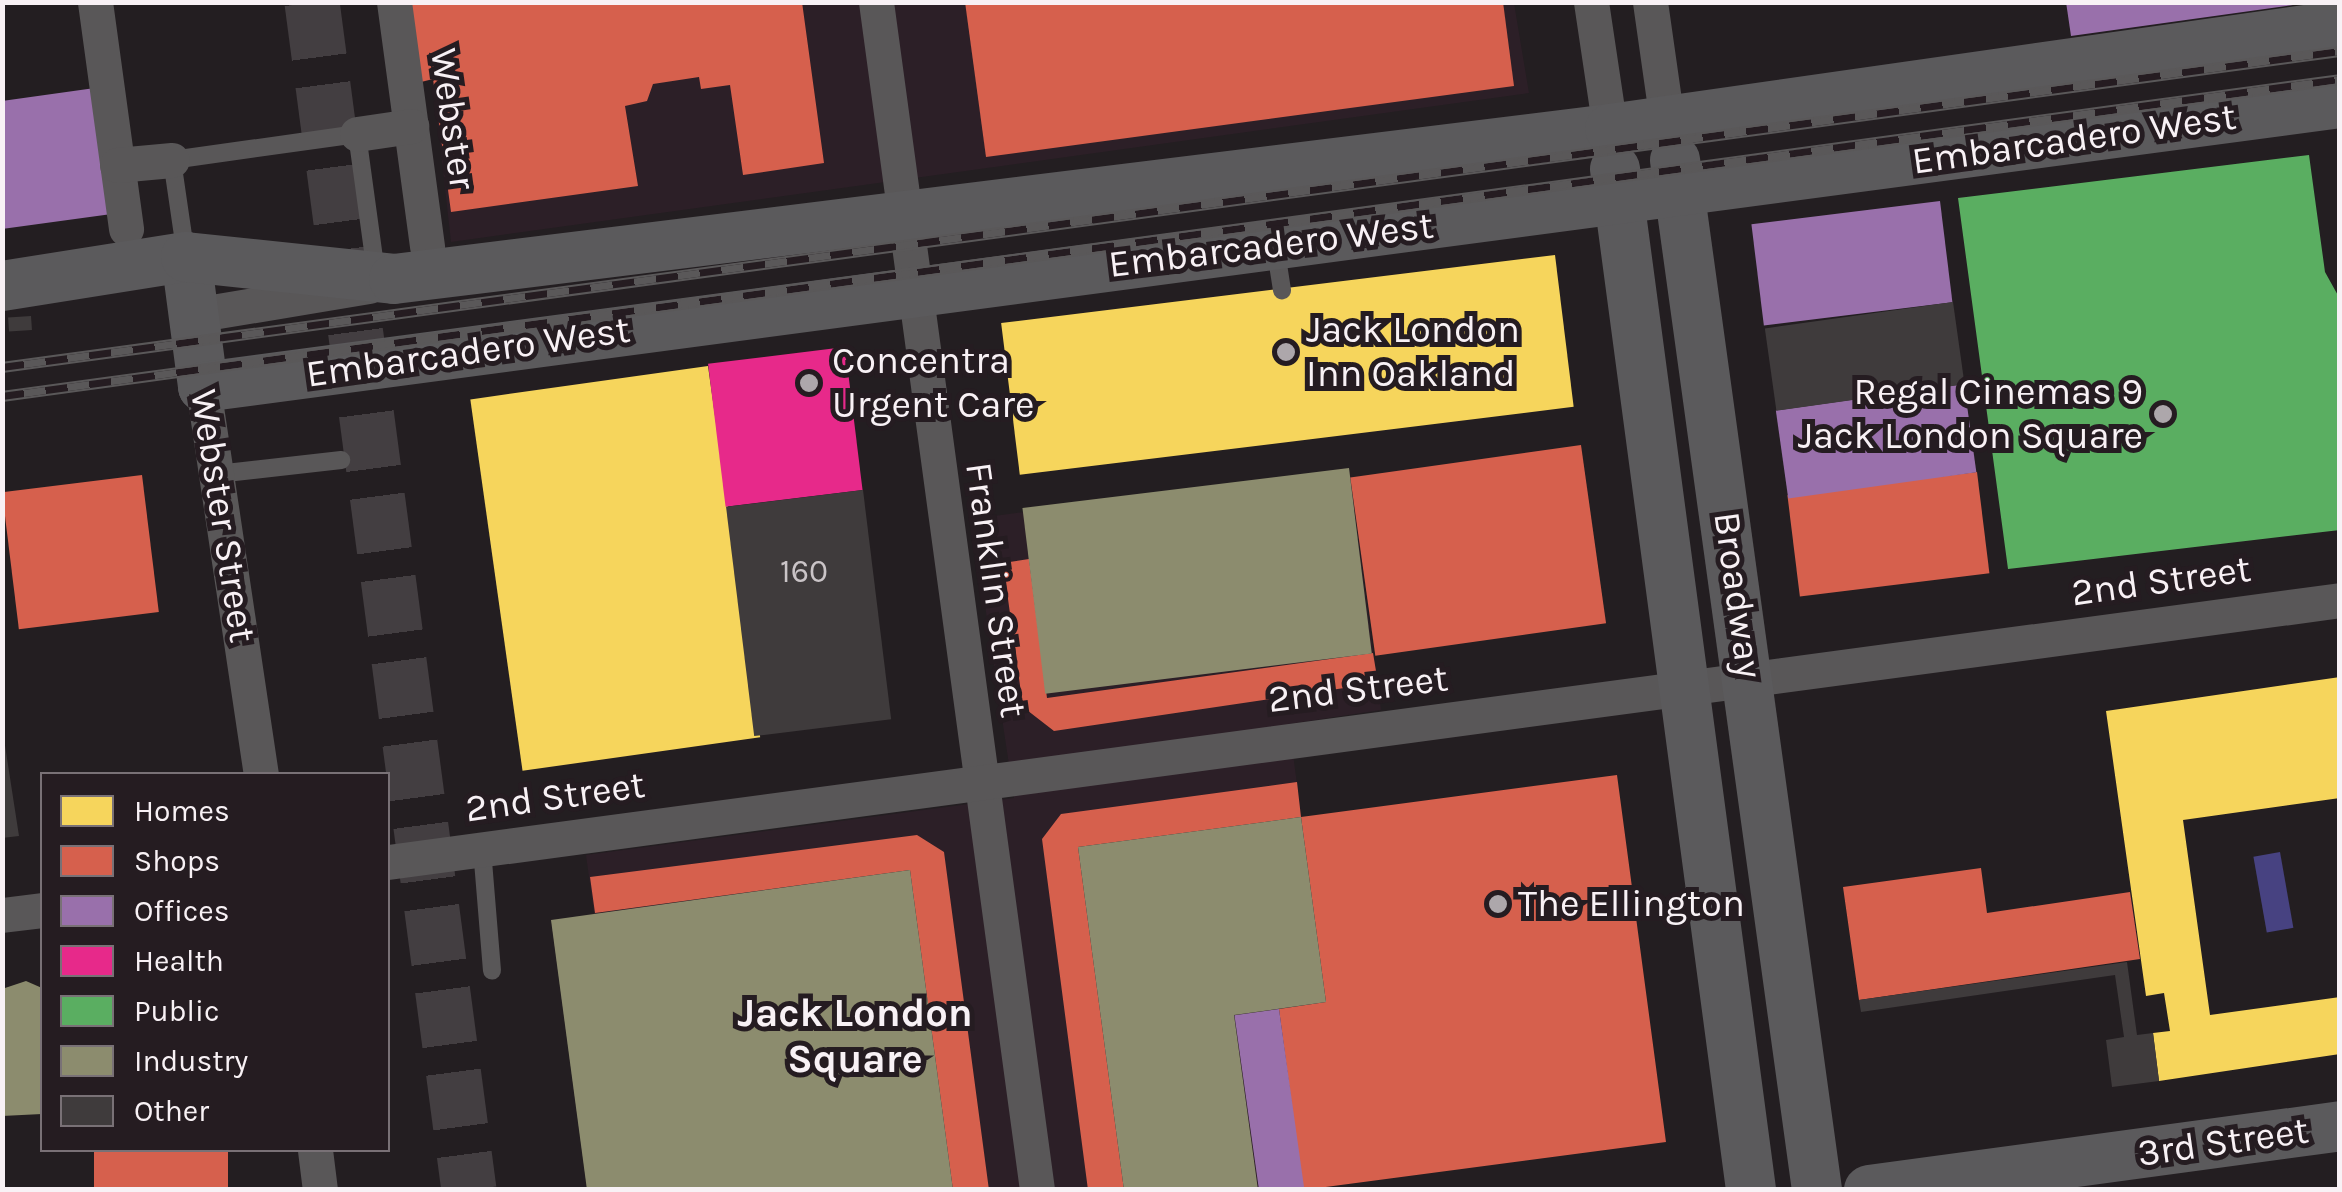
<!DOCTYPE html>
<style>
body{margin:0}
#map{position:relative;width:2342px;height:1192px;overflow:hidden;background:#231e21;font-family:Karla,sans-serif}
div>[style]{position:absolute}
.built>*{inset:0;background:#2c1f27}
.water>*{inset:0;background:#474281;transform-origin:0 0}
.homes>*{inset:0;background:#f6d55c;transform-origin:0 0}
.shops>*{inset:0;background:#d6604d;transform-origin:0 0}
.offices>*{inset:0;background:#9970ab;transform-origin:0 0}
.health>*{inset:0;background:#e7298a;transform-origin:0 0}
.public>*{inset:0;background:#5aae61}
.industry>*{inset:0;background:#8c8c6e;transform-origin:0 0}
.building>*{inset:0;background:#3f3b3c;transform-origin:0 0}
.primary-tunnel>*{height:55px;margin-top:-27.5px;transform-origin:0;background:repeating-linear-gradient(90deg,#433e41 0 55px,transparent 0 83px)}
.lane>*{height:18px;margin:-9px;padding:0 9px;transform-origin:9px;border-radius:9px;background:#595758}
.street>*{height:35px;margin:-17.5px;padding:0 17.5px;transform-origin:17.5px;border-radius:17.5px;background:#595758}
.secondary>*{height:50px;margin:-25px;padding:0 25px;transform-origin:25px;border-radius:25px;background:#5b5a5c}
.rail>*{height:11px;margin-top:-5.5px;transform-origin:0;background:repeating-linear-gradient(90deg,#251c21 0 22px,#5a5859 0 44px);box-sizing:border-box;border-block:2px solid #5a5859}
.dots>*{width:28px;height:28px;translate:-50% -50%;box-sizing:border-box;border:5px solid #251c21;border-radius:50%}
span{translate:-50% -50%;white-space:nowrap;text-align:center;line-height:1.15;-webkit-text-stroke:10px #251c21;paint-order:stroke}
.number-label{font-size:32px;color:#cac4c7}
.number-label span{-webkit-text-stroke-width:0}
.street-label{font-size:38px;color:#f8f1f5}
.poi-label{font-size:38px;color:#f8f1f5}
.left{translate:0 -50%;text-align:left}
.right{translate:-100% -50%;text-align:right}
.neighbourhood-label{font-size:40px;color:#f8f1f5;font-weight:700}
.frame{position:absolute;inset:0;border:5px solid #f8f1f5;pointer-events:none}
.legend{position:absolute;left:40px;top:772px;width:350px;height:380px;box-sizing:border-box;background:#251c21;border:2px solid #797176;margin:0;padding:12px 18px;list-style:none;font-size:30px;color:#f8f1f5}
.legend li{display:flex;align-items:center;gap:20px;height:50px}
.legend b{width:50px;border:2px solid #797176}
</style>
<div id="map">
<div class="built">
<div style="clip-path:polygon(410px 3px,1514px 3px,1529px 93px,451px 242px,433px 80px,421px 82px)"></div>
<div style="clip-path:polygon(1349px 468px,1381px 710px,1289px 724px,1326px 1002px,1258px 1189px,680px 1189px,619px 1098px,586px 855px,1014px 798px,972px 519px)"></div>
</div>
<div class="water">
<div style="left:2280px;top:852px;width:77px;height:27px;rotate:80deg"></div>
</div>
<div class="homes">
<div style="left:1555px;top:255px;width:153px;height:558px;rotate:83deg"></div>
<div style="left:708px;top:366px;width:375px;height:240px;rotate:82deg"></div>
<div style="clip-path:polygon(2340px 677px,2340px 798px,2183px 820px,2210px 1015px,2340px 997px,2340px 1054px,2159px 1081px,2153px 1033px,2170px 1031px,2164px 993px,2146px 996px,2106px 711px)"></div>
</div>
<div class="shops">
<div style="clip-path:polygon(410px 2px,802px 2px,824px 163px,743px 175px,730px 85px,701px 89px,699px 77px,653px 84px,647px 101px,625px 106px,638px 186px,451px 212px,433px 79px,421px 82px)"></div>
<div style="clip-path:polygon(965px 2px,1503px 2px,1514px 86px,986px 157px)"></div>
<div style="left:1581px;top:445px;width:180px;height:233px;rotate:82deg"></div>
<div style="left:1977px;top:472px;width:102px;height:191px;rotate:83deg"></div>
<div style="left:142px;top:475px;width:138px;height:141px;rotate:83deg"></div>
<div style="clip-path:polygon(1029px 559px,1047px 698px,1373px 653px,1378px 683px,1054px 731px,1023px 707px,1003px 563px)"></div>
<div style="clip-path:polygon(1617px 775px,1666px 1142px,1303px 1190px,1279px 1009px,1326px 1002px,1301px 817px,1078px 847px,1124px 1190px,1088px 1190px,1042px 839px,1061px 814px,1297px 782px,1301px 817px)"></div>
<div style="clip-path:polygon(917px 835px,944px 852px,989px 1190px,953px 1190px,910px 870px,595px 913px,590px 877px)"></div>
<div style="clip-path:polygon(1981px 868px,1987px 913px,2130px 892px,2140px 959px,1859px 1000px,1843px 887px)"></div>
<div style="left:94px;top:1150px;width:134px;height:40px"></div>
</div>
<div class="offices">
<div style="clip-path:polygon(2066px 2px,2293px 2px,2293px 5px,2071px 36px)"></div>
<div style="clip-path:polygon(102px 87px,119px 213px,2px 229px,2px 101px)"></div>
<div style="left:1940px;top:201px;width:102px;height:190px;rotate:83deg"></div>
<div style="left:1964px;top:384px;width:89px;height:190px;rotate:82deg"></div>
<div style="left:1279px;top:1009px;width:183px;height:45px;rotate:82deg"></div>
</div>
<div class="health">
<div style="left:845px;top:347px;width:144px;height:138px;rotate:83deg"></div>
</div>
<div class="public">
<div style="clip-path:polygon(2309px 155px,2325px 272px,2340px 299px,2340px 530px,2008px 569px,1958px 198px)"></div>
</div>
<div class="industry">
<div style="left:1349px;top:468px;width:187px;height:329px;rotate:83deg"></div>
<div style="clip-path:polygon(1301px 817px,1326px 1002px,1234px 1015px,1258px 1190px,1124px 1190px,1078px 847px)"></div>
<div style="clip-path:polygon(910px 870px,953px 1190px,587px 1190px,551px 920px)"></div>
<div style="clip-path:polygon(26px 981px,42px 988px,42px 1114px,2px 1116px,2px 989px)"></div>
</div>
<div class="building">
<div style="left:1953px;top:302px;width:83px;height:190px;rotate:82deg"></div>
<div style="left:31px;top:316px;width:14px;height:23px;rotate:86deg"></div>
<div style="left:863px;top:490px;width:231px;height:138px;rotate:83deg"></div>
<div style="clip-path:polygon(2px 726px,19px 836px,2px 838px)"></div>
<div style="clip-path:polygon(2127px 962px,2137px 1035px,2153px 1033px,2159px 1081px,2112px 1087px,2106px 1040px,2124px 1037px,2115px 975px,1861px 1012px,1859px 1000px)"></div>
</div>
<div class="primary-tunnel">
<div style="left:312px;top:2px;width:1198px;rotate:82.47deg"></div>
</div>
<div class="lane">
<div style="left:1275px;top:245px;width:46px;rotate:81.2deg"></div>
<div style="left:186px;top:256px;width:97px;rotate:-98.3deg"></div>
<div style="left:172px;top:160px;width:187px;rotate:-8deg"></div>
<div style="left:357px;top:134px;width:139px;rotate:82.2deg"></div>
<div style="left:217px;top:474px;width:125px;rotate:-6.4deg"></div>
<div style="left:482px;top:849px;width:122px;rotate:85.3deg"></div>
</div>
<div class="street">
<div style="left:95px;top:2px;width:229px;rotate:82.2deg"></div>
<div style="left:394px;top:2px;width:247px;rotate:82.3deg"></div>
<div style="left:876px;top:2px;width:1199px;rotate:82.28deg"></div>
<div style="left:1591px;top:2px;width:128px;rotate:81.5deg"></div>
<div style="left:1650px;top:2px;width:120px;rotate:81.9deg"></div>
<div style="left:357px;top:134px;width:55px;rotate:-8.4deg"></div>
<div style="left:117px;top:165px;width:55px;rotate:-5.2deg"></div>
<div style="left:194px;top:315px;width:177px;rotate:-9.4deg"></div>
<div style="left:203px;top:387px;width:391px;rotate:81.5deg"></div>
<div style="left:388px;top:862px;width:1970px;rotate:-7.64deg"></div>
<div style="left:2px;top:915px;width:40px;rotate:-7.1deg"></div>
<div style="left:315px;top:1150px;width:40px;rotate:82.9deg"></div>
</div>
<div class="secondary">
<div style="left:1675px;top:160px;width:1040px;rotate:82.15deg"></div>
<div style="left:1615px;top:169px;width:1030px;rotate:82.41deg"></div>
<div style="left:186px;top:257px;width:131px;rotate:82.5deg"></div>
<div style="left:203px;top:387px;width:2156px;rotate:-7.57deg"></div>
<div style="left:2px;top:286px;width:186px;rotate:-9deg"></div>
<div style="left:186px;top:257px;width:209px;rotate:6deg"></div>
<div style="left:394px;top:279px;width:1225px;rotate:-7.03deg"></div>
<div style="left:1610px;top:129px;width:737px;rotate:-8.11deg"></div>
<div style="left:1869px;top:1190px;width:475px;rotate:-7.7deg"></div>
</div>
<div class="rail">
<div style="left:2px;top:367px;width:2359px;rotate:-7.7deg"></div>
<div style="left:2px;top:396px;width:2359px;rotate:-7.72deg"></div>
</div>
<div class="dots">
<div style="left:1286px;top:352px;background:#ada7ab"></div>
<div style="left:809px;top:383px;background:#ada7ab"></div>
<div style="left:2163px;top:414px;background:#ada7ab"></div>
<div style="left:1498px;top:904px;background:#ada7ab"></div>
</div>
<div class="number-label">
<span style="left:804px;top:572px">160</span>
</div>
<div class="street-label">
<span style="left:453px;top:119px;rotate:82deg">Webster</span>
<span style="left:2074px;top:139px;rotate:-8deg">Embarcadero West</span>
<span style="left:1271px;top:245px;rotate:-7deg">Embarcadero West</span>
<span style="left:468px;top:352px;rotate:-8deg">Embarcadero West</span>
<span style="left:223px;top:516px;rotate:81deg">Webster Street</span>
<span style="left:2161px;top:581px;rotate:-8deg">2nd Street</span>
<span style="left:996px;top:590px;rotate:82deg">Franklin Street</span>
<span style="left:1738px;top:595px;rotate:82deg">Broadway</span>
<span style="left:1358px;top:689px;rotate:-7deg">2nd Street</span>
<span style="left:555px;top:797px;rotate:-8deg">2nd Street</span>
<span style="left:2223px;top:1142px;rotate:-8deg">3rd Street</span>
</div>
<div class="poi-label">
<span class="left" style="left:1306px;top:352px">Jack London<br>Inn Oakland</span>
<span class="left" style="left:832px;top:383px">Concentra<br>Urgent Care</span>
<span class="right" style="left:2143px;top:414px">Regal Cinemas 9<br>Jack London Square</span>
<span class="left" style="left:1518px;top:904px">The Ellington</span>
</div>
<div class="neighbourhood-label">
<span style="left:855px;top:1036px">Jack London<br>Square</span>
</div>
<div class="frame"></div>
<ul class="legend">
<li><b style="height:28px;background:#f6d55c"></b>Homes</li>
<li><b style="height:28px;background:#d6604d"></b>Shops</li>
<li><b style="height:28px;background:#9970ab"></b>Offices</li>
<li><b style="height:28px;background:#e7298a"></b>Health</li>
<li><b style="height:28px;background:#5aae61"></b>Public</li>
<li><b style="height:28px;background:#8c8c6e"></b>Industry</li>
<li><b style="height:28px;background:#3f3b3c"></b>Other</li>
</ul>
</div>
